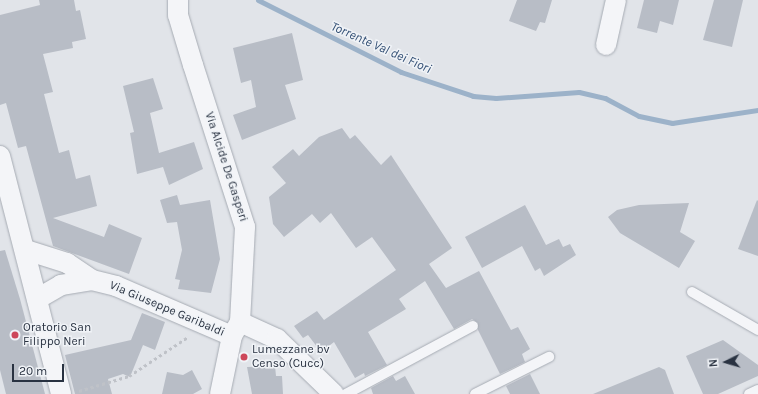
<!DOCTYPE html>
<style>
body{margin:0}
#map{position:relative;width:758px;height:394px;overflow:hidden;background:#e1e4e9;font-family:Karla,sans-serif}
div>[style]{position:absolute}
.stream>*{height:5px;margin:-2.5px;padding:0 2.5px;transform-origin:2.5px;border-radius:2.5px;background:#9cb2c9}
.building>*{inset:0;background:#b8bdc6}
.path>*{height:2.5px;margin-top:-1.25px;transform-origin:0;background:repeating-linear-gradient(90deg,#bfc2c8 0 3px,transparent 0 6px)}
.roads{filter:drop-shadow(0 0 1px #a6abb3) drop-shadow(0 0 1px #a6abb3)}
.lane>*{height:10px;margin:-5px;padding:0 5px;transform-origin:5px;border-radius:5px;background:#f4f5f8}
.street>*{height:20px;margin:-10px;padding:0 10px;transform-origin:10px;border-radius:10px;background:#f4f5f8}
.dots>*{width:11px;height:11px;translate:-50% -50%;box-sizing:border-box;border:2px solid #f0f3f7;border-radius:50%}
span{translate:-50% -50%;white-space:nowrap;text-align:center;line-height:1.15;-webkit-text-stroke:3px #f0f3f7;paint-order:stroke}
.street-label{font-size:12px;color:#293241}
.poi-label{font-size:12px;color:#293241}
.left{translate:0 -50%;text-align:left}
.water-label{font-size:13px;color:#345075;font-style:italic}
.north{position:absolute;left:706px;top:342px;width:40px;height:40px;-webkit-text-stroke:3px #f0f3f7;paint-order:stroke;rotate:265deg;font-size:11px;font-weight:700;line-height:16px;text-align:center;color:#293241}
.north::after{content:'';display:block;margin:auto;width:14px;height:18px;background:#293241;clip-path:polygon(50% 0,100% 100%,50% 72%,0 100%)}
.scale{position:absolute;left:12px;top:364px;width:52px;height:18px;box-sizing:border-box;border:2px solid #293241;border-top:0;padding-left:5px;font-size:12px;line-height:14px;white-space:nowrap;color:#293241;-webkit-text-stroke:3px #f0f3f7;paint-order:stroke}
</style>
<div id="map">
<div class="stream">
<div style="left:258px;top:0;width:160px;rotate:26.7deg"></div>
<div style="left:401px;top:72px;width:76px;rotate:18.4deg"></div>
<div style="left:473px;top:96px;width:23px;rotate:5deg"></div>
<div style="left:496px;top:98px;width:83px;rotate:-4.1deg"></div>
<div style="left:579px;top:92px;width:27px;rotate:13deg"></div>
<div style="left:605px;top:98px;width:38px;rotate:28deg"></div>
<div style="left:639px;top:116px;width:34px;rotate:12deg"></div>
<div style="left:672px;top:123px;width:87px;rotate:-8.6deg"></div>
</div>
<div class="building">
<div style="clip-path:polygon(39px 0,74px 0,76px 11px,80px 10px,86px 39px,72px 42px,73px 48px,43px 54px,53px 92px,44px 94px,59px 153px,69px 150px,76px 179px,90px 175px,97px 206px,53px 218px,104px 237px,109px 224px,142px 238px,129px 274px,53px 246px,26px 146px,18px 148px,6px 103px,0 105px,0 15px,40px 5px)"></div>
<div style="clip-path:polygon(517px 0,552px 0,545px 23px,540px 22px,536px 31px,509px 21px)"></div>
<div style="clip-path:polygon(644px 0,679px 0,673px 25px,660px 21px,657px 33px,637px 28px)"></div>
<div style="clip-path:polygon(714px 0,743px 0,732px 47px,703px 40px)"></div>
<div style="clip-path:polygon(292px 33px,303px 80px,285px 85px,296px 119px,242px 140px,233px 115px,256px 107px,251px 80px,241px 83px,233px 48px)"></div>
<div style="clip-path:polygon(153px 78px,163px 109px,150px 113px,159px 153px,194px 142px,203px 169px,169px 185px,163px 167px,137px 174px,130px 133px,134px 132px,123px 86px)"></div>
<div style="clip-path:polygon(342px 128px,350px 139px,355px 135px,381px 165px,391px 155px,452px 248px,429px 264px,446px 288px,479px 271px,511px 330px,518px 327px,530px 349px,522px 354px,525px 362px,500px 374px,478px 330px,478px 323px,472px 319px,454px 329px,425px 281px,399px 299px,406px 309px,368px 332px,387px 365px,365px 376px,364px 373px,355px 378px,334px 342px,321px 352px,308px 335px,303px 338px,294px 326px,317px 311px,324px 320px,396px 270px,372px 237px,356px 248px,331px 213px,320px 223px,312px 214px,284px 237px,273px 224px,269px 197px,286px 183px,272px 167px,293px 149px,299px 156px,319px 137px)"></div>
<div style="clip-path:polygon(177px 195px,180px 205px,210px 200px,220px 259px,211px 293px,178px 289px,180px 280px,175px 279px,182px 250px,177px 222px,167px 223px,160px 200px)"></div>
<div style="clip-path:polygon(757px 200px,758px 201px,758px 256px,738px 249px)"></div>
<div style="clip-path:polygon(689px 203px,680px 232px,695px 241px,679px 268px,620px 233px,608px 217px,617px 210px,639px 205px)"></div>
<div style="clip-path:polygon(525px 205px,546px 245px,559px 239px,563px 247px,570px 244px,576px 255px,544px 276px,540px 268px,535px 271px,522px 246px,482px 268px,465px 237px)"></div>
<div style="clip-path:polygon(5px 250px,20px 299px,45px 394px,6px 394px,0 370px,0 251px)"></div>
<div style="clip-path:polygon(142px 313px,165px 322px,155px 350px,143px 345px,130px 377px,123px 374px,108px 379px,112px 394px,75px 394px,65px 355px,131px 340px)"></div>
<div style="clip-path:polygon(723px 340px,758px 365px,758px 376px,718px 394px,703px 394px,686px 356px)"></div>
<div style="clip-path:polygon(275px 366px,276px 376px,282px 376px,283px 394px,252px 394px,247px 367px)"></div>
<div style="clip-path:polygon(659px 367px,665px 370px,674px 394px,593px 394px)"></div>
<div style="clip-path:polygon(192px 370px,202px 389px,193px 394px,162px 394px,167px 372px,183px 375px)"></div>
<div style="clip-path:polygon(530px 374px,540px 394px,510px 394px,506px 386px)"></div>
<div style="clip-path:polygon(393px 376px,396px 381px,405px 376px,415px 394px,373px 394px,371px 388px)"></div>
</div>
<div class="path">
<div style="left:79px;top:391px;width:52px;rotate:-16.7deg"></div>
<div style="left:129px;top:376px;width:71px;rotate:-33.5deg"></div>
</div>
<div class="roads">
<div class="lane">
<div style="left:692px;top:292px;width:76px;rotate:29.9deg"></div>
<div style="left:346px;top:394px;width:144px;rotate:-28.2deg"></div>
<div style="left:475px;top:394px;width:83px;rotate:-26.6deg"></div>
<div style="left:749px;top:394px;width:10px;rotate:-24deg"></div>
</div>
<div class="street">
<div style="left:178px;top:0;width:15px;rotate:90deg"></div>
<div style="left:178px;top:15px;width:52px;rotate:73.3deg"></div>
<div style="left:193px;top:65px;width:170px;rotate:72.2deg"></div>
<div style="left:245px;top:227px;width:95px;rotate:93deg"></div>
<div style="left:240px;top:322px;width:16px;rotate:120deg"></div>
<div style="left:232px;top:336px;width:59px;rotate:101.7deg"></div>
<div style="left:606px;top:45px;width:46px;rotate:-77.5deg"></div>
<div style="left:0;top:156px;width:246px;rotate:75.6deg"></div>
<div style="left:26px;top:250px;width:43px;rotate:17.6deg"></div>
<div style="left:67px;top:263px;width:30px;rotate:34deg"></div>
<div style="left:92px;top:280px;width:25px;rotate:14deg"></div>
<div style="left:116px;top:286px;width:126px;rotate:23.3deg"></div>
<div style="left:37px;top:299px;width:28px;rotate:-30deg"></div>
<div style="left:61px;top:285px;width:31px;rotate:-9deg"></div>
<div style="left:240px;top:322px;width:41px;rotate:24.7deg"></div>
<div style="left:277px;top:339px;width:79px;rotate:44deg"></div>
</div>
</div>
<div class="dots">
<div style="left:15px;top:335px;background:#cd475a"></div>
<div style="left:244px;top:357px;background:#cd475a"></div>
</div>
<div class="street-label">
<span style="left:226px;top:167px;rotate:72deg">Via Alcide De Gasperi</span>
<span style="left:167px;top:309px;rotate:23deg">Via Giuseppe Garibaldi</span>
</div>
<div class="poi-label">
<span class="left" style="left:23px;top:335px">Oratorio San<br>Filippo Neri</span>
<span class="left" style="left:252px;top:357px">Lumezzane bv<br>Censo (Cucc)</span>
</div>
<div class="water-label">
<span style="left:381px;top:48px;rotate:24deg">Torrente Val dei Fiori</span>
</div>
<div class="north">N</div>
<div class="scale">20 m</div>
</div>
